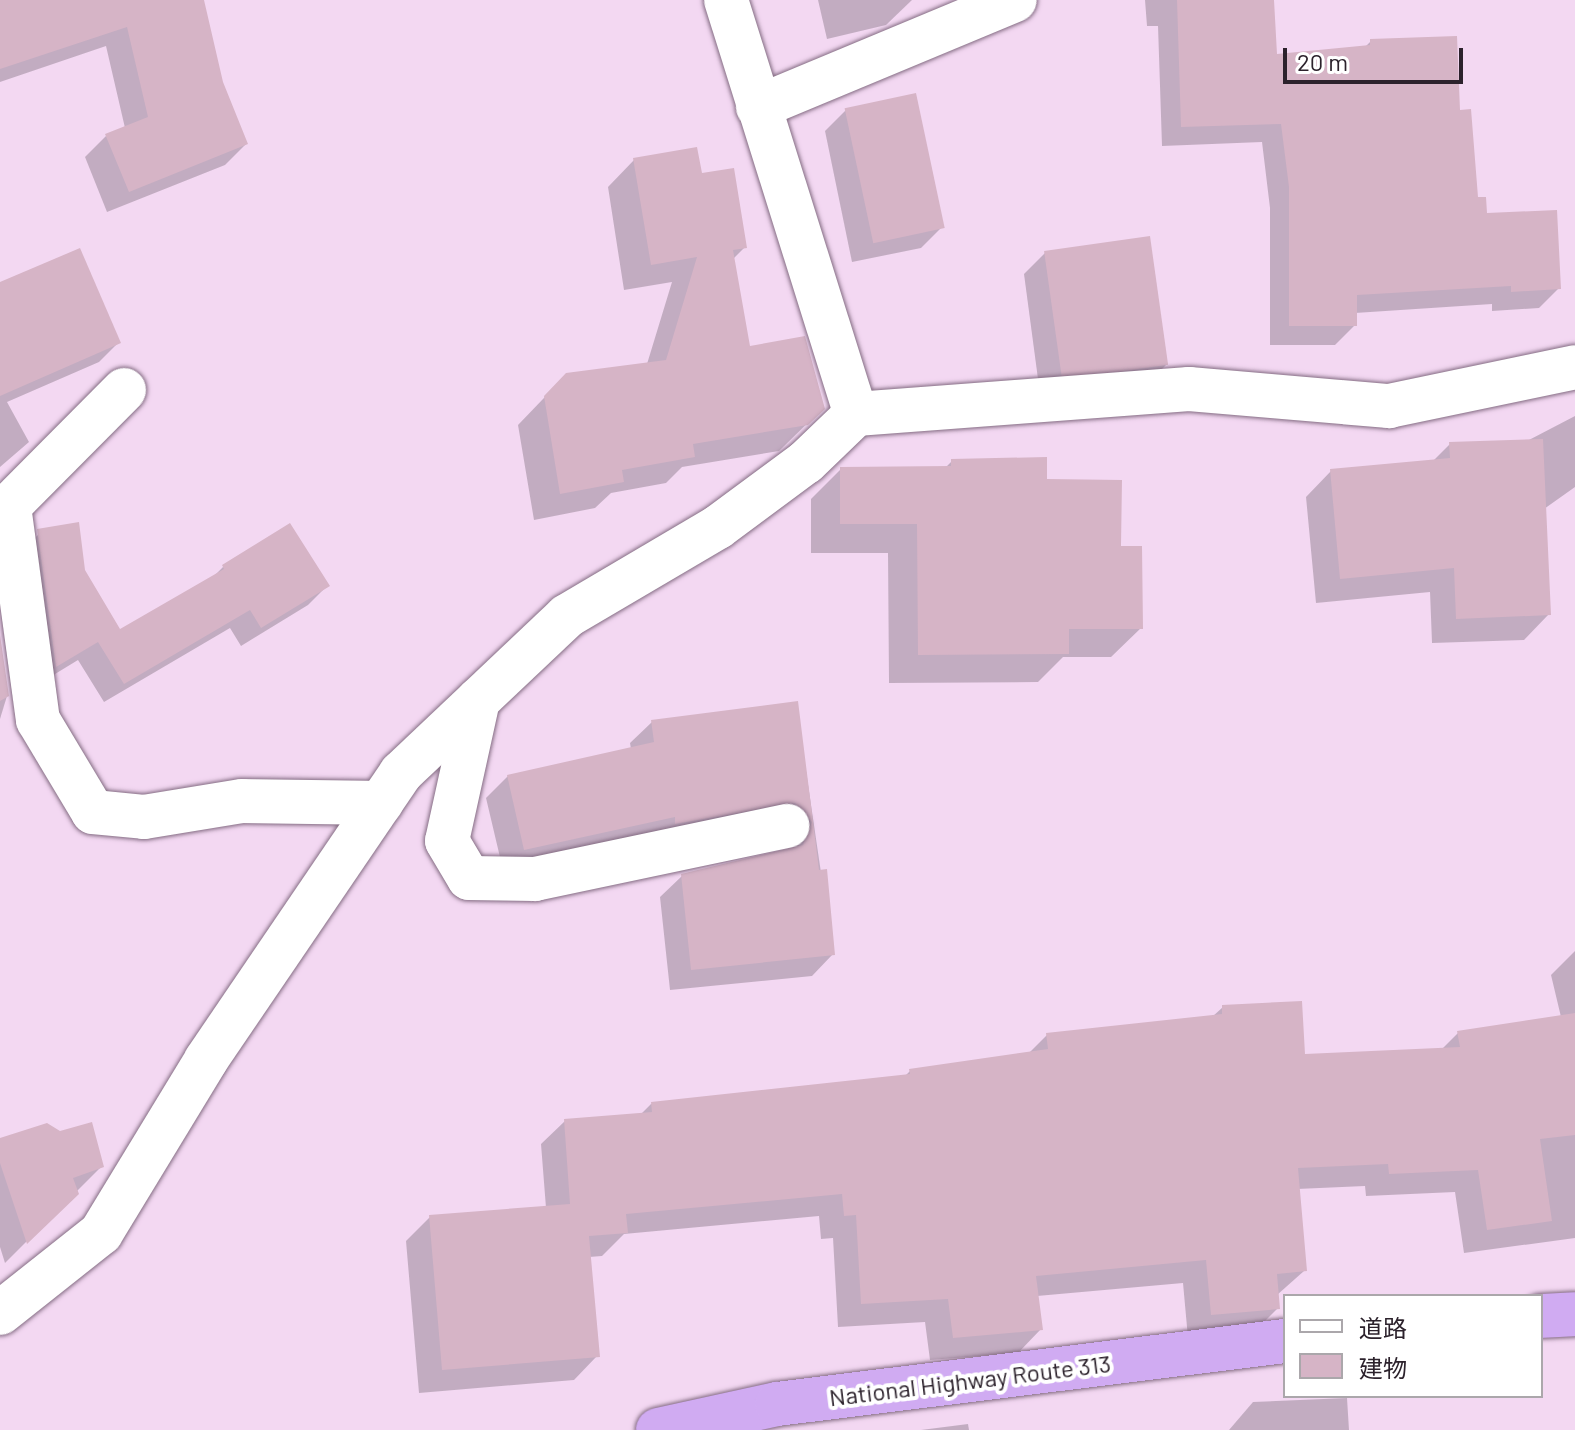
<!DOCTYPE html>
<meta charset="utf-8">
<style>
body{margin:0}
#map{position:relative;width:1575px;height:1430px;overflow:hidden;background:#f3d8f2;font-family:Barlow,"Noto Sans JP",sans-serif}
div>[style]{position:absolute}
.shadow>*{inset:0;background:#0003}
.building>*{inset:0;background:#d6b4c6;transform-origin:0 0}
.roads{filter:drop-shadow(0 0 2px #846c83) drop-shadow(0 0 2px #846c83)}
.minor>*{height:44px;margin:-22px;padding:0 22px;transform-origin:22px;border-radius:22px;background:#fff}
.trunk>*{height:44px;margin:-22px;padding:0 22px;transform-origin:22px;border-radius:22px;background:#d0abf2}
span{translate:-50% -50%;white-space:nowrap;text-align:center;line-height:1.15;-webkit-text-stroke:8px #fff;paint-order:stroke}
.street-label{font-size:24px;color:#2c222c}
.legend{position:absolute;left:1283px;top:1294px;width:260px;height:104px;box-sizing:border-box;background:#fff;border:2px solid #aba7ab;margin:0;padding:10px 14px;list-style:none;font-size:24px;color:#2c222c}
.legend li{display:flex;align-items:center;gap:16px;height:40px}
.legend b{width:40px;border:2px solid #aba7ab}
.scale{position:absolute;left:1283px;top:48px;width:180px;height:36px;box-sizing:border-box;border:4px solid #2c222c;border-top:0;padding-left:10px;font-size:24px;line-height:28px;white-space:nowrap;color:#2c222c;-webkit-text-stroke:6px #fff;paint-order:stroke}
</style>
<div id="map">
<div class="shadow">
<div style="clip-path:polygon(0 0,201px 0,221px 83px,246px 144px,225px 165px,107px 212px,85px 157px,106px 136px,125px 128px,106px 46px,0 82px)"></div>
<div style="clip-path:polygon(818px 0,912px 0,886px 25px,827px 39px)"></div>
<div style="clip-path:polygon(1145px 0,1272px 0,1275px 57px,1365px 47px,1371px 41px,1458px 112px,1477px 200px,1485px 215px,1559px 288px,1539px 308px,1492px 311px,1492px 304px,1355px 313px,1355px 325px,1335px 345px,1270px 345px,1270px 208px,1262px 142px,1162px 146px,1158px 26px,1147px 26px)"></div>
<div style="clip-path:polygon(846px 110px,942px 227px,921px 248px,852px 262px,825px 131px)"></div>
<div style="clip-path:polygon(634px 160px,701px 175px,745px 247px,733px 259px,748px 349px,823px 408px,779px 451px,682px 467px,666px 483px,611px 493px,595px 508px,534px 520px,518px 425px,567px 374px,647px 364px,672px 282px,624px 290px,608px 187px)"></div>
<div style="clip-path:polygon(1045px 253px,1166px 365px,1145px 386px,1040px 394px,1024px 274px)"></div>
<div style="clip-path:polygon(0 284px,119px 342px,99px 362px,7px 402px,29px 442px,0 467px)"></div>
<div style="clip-path:polygon(1575px 416px,1575px 487px,1544px 509px,1549px 614px,1524px 640px,1432px 643px,1430px 592px,1316px 603px,1306px 497px,1331px 471px,1433px 461px,1450px 444px,1527px 441px)"></div>
<div style="clip-path:polygon(952px 461px,1045px 481px,1119px 548px,1141px 628px,1111px 657px,1063px 657px,1038px 682px,889px 683px,888px 553px,811px 553px,811px 499px,841px 469px,945px 468px)"></div>
<div style="clip-path:polygon(39px 534px,83px 571px,118px 628px,111px 635px,211px 579px,223px 567px,327px 586px,308px 605px,241px 646px,230px 628px,104px 702px,78px 660px,37px 685px,19px 553px)"></div>
<div style="clip-path:polygon(0 641px,7px 696px,0 719px)"></div>
<div style="clip-path:polygon(796px 703px,833px 954px,812px 976px,670px 990px,660px 897px,682px 876px,789px 850px,784px 830px,503px 870px,486px 798px,508px 776px,631px 749px,630px 743px,652px 722px)"></div>
<div style="clip-path:polygon(1575px 951px,1575px 1238px,1464px 1253px,1455px 1192px,1366px 1196px,1365px 1186px,1297px 1189px,1304px 1271px,1277px 1295px,1278px 1308px,1254px 1332px,1188px 1338px,1183px 1283px,1037px 1296px,1041px 1329px,1018px 1353px,930px 1360px,925px 1322px,838px 1327px,833px 1238px,821px 1239px,819px 1216px,624px 1234px,602px 1256px,589px 1257px,597px 1356px,574px 1380px,419px 1393px,406px 1241px,430px 1217px,546px 1208px,541px 1144px,565px 1121px,640px 1115px,651px 1104px,904px 1077px,910px 1071px,1028px 1054px,1047px 1035px,1212px 1017px,1223px 1007px,1303px 1056px,1441px 1050px,1458px 1033px,1561px 1017px,1551px 975px)"></div>
<div style="clip-path:polygon(0 1140px,102px 1166px,5px 1263px,0 1247px)"></div>
<div style="clip-path:polygon(1347px 1398px,1349px 1430px,1229px 1430px,1253px 1402px)"></div>
<div style="clip-path:polygon(968px 1424px,969px 1430px,921px 1430px)"></div>
</div>
<div class="building">
<div style="clip-path:polygon(0 0,204px 0,223px 82px,248px 144px,129px 192px,105px 134px,148px 117px,127px 27px,0 69px)"></div>
<div style="clip-path:polygon(1177px 0,1274px 0,1277px 54px,1370px 45px,1370px 39px,1457px 36px,1460px 110px,1471px 109px,1478px 197px,1486px 197px,1487px 213px,1557px 210px,1561px 289px,1511px 292px,1511px 286px,1357px 295px,1357px 326px,1289px 326px,1289px 187px,1281px 124px,1181px 127px)"></div>
<div style="left:916px;top:93px;width:138px;height:73px;rotate:78deg"></div>
<div style="clip-path:polygon(697px 147px,702px 173px,734px 168px,747px 248px,733px 250px,750px 346px,805px 336px,825px 409px,808px 425px,693px 444px,695px 457px,622px 470px,624px 482px,560px 494px,544px 396px,566px 373px,666px 360px,697px 257px,651px 265px,633px 158px)"></div>
<div style="left:1150px;top:236px;width:130px;height:107px;rotate:82deg"></div>
<div style="clip-path:polygon(80px 248px,121px 343px,0 396px,0 282px)"></div>
<div style="clip-path:polygon(1543px 439px,1551px 615px,1456px 619px,1454px 568px,1340px 579px,1330px 469px,1450px 458px,1449px 442px)"></div>
<div style="clip-path:polygon(1047px 457px,1047px 479px,1122px 480px,1121px 546px,1142px 546px,1143px 629px,1069px 629px,1069px 654px,918px 655px,917px 524px,840px 524px,840px 467px,951px 466px,951px 459px)"></div>
<div style="clip-path:polygon(79px 522px,85px 570px,120px 629px,101px 640px,224px 569px,222px 565px,290px 523px,330px 586px,261px 628px,250px 610px,124px 684px,98px 642px,56px 667px,37px 529px)"></div>
<div style="clip-path:polygon(0 635px,9px 696px,0 701px)"></div>
<div style="clip-path:polygon(798px 701px,819px 870px,827px 869px,835px 955px,691px 970px,681px 874px,803px 845px,812px 822px,795px 803px,675px 824px,675px 817px,524px 850px,507px 775px,654px 742px,651px 720px)"></div>
<div style="clip-path:polygon(1302px 1001px,1305px 1054px,1460px 1047px,1457px 1031px,1575px 1013px,1575px 1135px,1540px 1139px,1552px 1221px,1487px 1230px,1478px 1170px,1389px 1174px,1388px 1164px,1298px 1168px,1307px 1271px,1277px 1274px,1280px 1309px,1211px 1315px,1206px 1260px,1036px 1276px,1043px 1330px,953px 1338px,948px 1299px,861px 1304px,856px 1215px,844px 1216px,842px 1194px,626px 1214px,628px 1233px,589px 1236px,600px 1357px,442px 1370px,429px 1215px,570px 1204px,564px 1119px,652px 1112px,651px 1102px,910px 1074px,909px 1069px,1048px 1049px,1046px 1033px,1222px 1014px,1222px 1005px)"></div>
<div style="clip-path:polygon(92px 1122px,104px 1167px,73px 1178px,79px 1194px,27px 1244px,0 1163px,0 1138px,47px 1123px,60px 1131px)"></div>
</div>
<div class="roads">
<div class="minor">
<div style="left:726px;top:0;width:434px;rotate:72.6deg"></div>
<div style="left:758px;top:107px;width:278px;rotate:-22.6deg"></div>
<div style="left:124px;top:390px;width:163px;rotate:134.8deg"></div>
<div style="left:9px;top:506px;width:216px;rotate:82.3deg"></div>
<div style="left:38px;top:720px;width:107px;rotate:59.1deg"></div>
<div style="left:93px;top:812px;width:51px;rotate:5.6deg"></div>
<div style="left:144px;top:817px;width:99px;rotate:-9.3deg"></div>
<div style="left:242px;top:801px;width:139px;rotate:0.8deg"></div>
<div style="left:478px;top:700px;width:144px;rotate:102.4deg"></div>
<div style="left:447px;top:841px;width:43px;rotate:59.3deg"></div>
<div style="left:469px;top:878px;width:66px;rotate:0.9deg"></div>
<div style="left:535px;top:879px;width:258px;rotate:-11.9deg"></div>
<div style="left:0;top:1313px;width:129px;rotate:-38.4deg"></div>
<div style="left:101px;top:1233px;width:202px;rotate:-58.7deg"></div>
<div style="left:206px;top:1060px;width:347px;rotate:-55.8deg"></div>
<div style="left:401px;top:773px;width:228px;rotate:-43.4deg"></div>
<div style="left:567px;top:616px;width:175px;rotate:-30.5deg"></div>
<div style="left:718px;top:527px;width:109px;rotate:-36.5deg"></div>
<div style="left:806px;top:462px;width:69px;rotate:-43.8deg"></div>
<div style="left:856px;top:414px;width:334px;rotate:-4.3deg"></div>
<div style="left:1189px;top:389px;width:201px;rotate:4.9deg"></div>
<div style="left:1389px;top:406px;width:190px;rotate:-11.8deg"></div>
</div>
<div class="trunk">
<div style="left:1541px;top:1316px;width:34px;rotate:-3deg"></div>
<div style="left:658px;top:1430px;width:122px;rotate:-12.3deg"></div>
<div style="left:777px;top:1404px;width:512px;rotate:-7.07deg"></div>
</div>
</div>
<div class="street-label">
<span style="left:970px;top:1380px;rotate:-7deg">National Highway Route 313</span>
</div>
<ul class="legend">
<li><b style="height:10px;background:#fff"></b>道路</li>
<li><b style="height:22px;background:#d6b4c6"></b>建物</li>
</ul>
<div class="scale">20 m</div>
</div>
